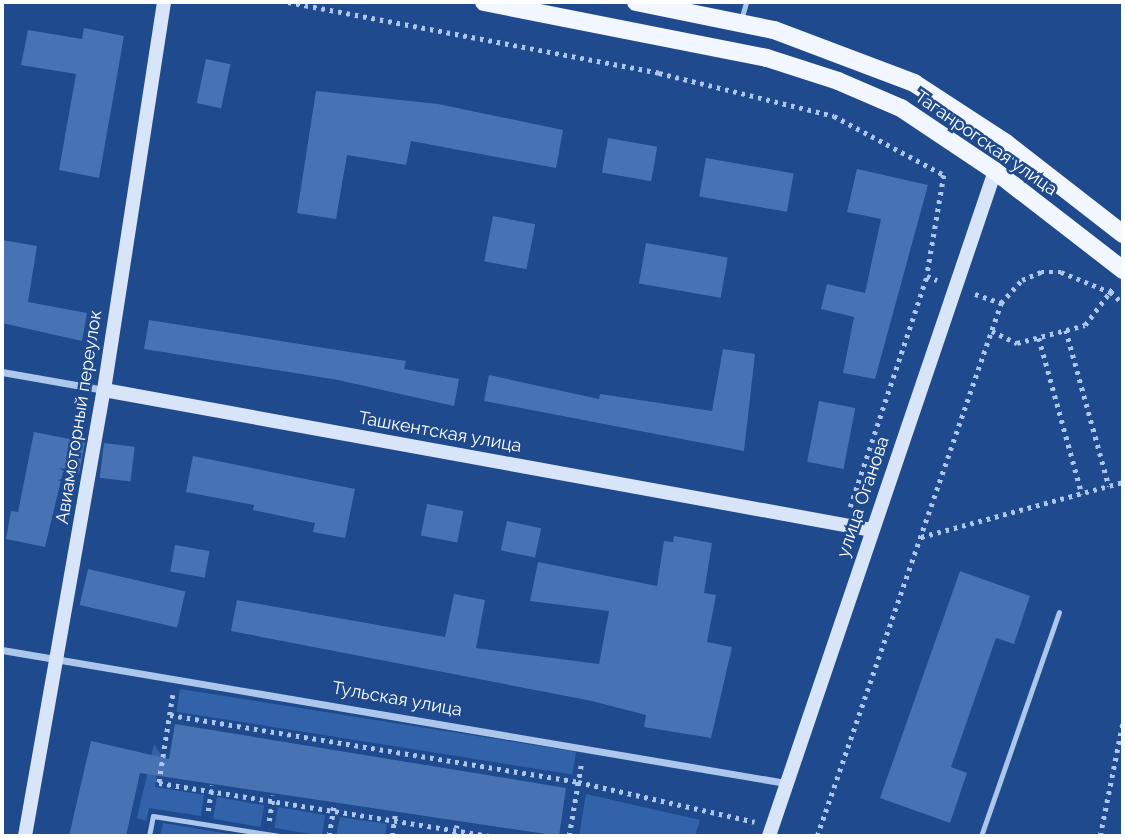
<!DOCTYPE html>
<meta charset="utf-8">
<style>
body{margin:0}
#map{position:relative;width:1125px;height:838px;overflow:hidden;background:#1f4a8d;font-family:Raleway,sans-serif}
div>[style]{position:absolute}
.green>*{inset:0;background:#3263aa;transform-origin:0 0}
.building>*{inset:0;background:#4773b4;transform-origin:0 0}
.path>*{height:4.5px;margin-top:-2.25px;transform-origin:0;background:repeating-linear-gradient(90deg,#acc6ec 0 3.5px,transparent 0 8.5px)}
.lane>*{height:5px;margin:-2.5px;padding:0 2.5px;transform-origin:2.5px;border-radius:2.5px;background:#acc6ec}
.street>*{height:7px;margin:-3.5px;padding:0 3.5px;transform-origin:3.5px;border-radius:3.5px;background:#acc6ec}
.secondary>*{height:14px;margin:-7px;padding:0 7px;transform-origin:7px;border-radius:7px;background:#d8e5f9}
.primary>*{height:18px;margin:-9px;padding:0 9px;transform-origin:9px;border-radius:9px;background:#f2f6ff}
span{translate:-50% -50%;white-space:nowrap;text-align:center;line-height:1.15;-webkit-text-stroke:5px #1f4a8d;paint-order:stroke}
.street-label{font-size:18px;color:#fff}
.frame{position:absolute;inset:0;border:4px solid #fff;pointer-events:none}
</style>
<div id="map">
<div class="green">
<div style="left:180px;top:689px;width:401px;height:23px;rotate:9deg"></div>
<div style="clip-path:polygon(154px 744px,160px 753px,155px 787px,204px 795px,201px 816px,149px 808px,146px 821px,137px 818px)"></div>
<div style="clip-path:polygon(586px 794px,700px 820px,695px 836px,579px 836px)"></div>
<div style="left:217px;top:797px;width:48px;height:22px;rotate:10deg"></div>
<div style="left:278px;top:807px;width:48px;height:21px;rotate:10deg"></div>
<div style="clip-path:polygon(340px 817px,387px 824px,385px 836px,336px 836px)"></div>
<div style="clip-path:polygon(163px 823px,242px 836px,160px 836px)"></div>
</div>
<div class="building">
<div style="clip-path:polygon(84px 28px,124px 36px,99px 178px,59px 170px,76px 74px,21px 65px,28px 30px,82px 39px)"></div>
<div style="left:206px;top:59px;width:25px;height:45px;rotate:12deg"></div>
<div style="clip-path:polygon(316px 91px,438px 104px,563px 130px,556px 168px,411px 141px,406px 165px,347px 155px,336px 219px,297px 213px)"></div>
<div style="left:608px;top:138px;width:50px;height:35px;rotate:10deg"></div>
<div style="left:706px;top:158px;width:89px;height:39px;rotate:10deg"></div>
<div style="clip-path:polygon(857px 169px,928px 185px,875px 379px,843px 373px,854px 317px,821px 309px,827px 284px,865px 293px,881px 219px,847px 212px)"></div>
<div style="left:493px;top:216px;width:43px;height:46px;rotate:11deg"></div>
<div style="clip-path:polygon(2px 240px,37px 246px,28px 302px,87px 313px,82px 341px,2px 323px)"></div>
<div style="left:646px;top:243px;width:83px;height:41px;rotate:10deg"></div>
<div style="clip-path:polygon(149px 320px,406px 361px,404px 369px,459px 379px,454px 406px,338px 380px,144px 349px)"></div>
<div style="clip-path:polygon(723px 349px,755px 354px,744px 451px,484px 401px,489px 375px,599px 399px,600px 394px,712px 411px)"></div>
<div style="left:819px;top:401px;width:37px;height:62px;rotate:11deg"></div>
<div style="clip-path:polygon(34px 432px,85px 442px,79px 474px,63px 472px,45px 547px,6px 539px,11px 511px,18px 512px)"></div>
<div style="left:104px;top:443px;width:31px;height:35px;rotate:7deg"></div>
<div style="clip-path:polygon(193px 456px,355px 489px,345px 538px,313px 532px,315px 523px,253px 510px,254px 505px,186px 492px)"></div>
<div style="left:427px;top:504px;width:37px;height:32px;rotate:11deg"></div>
<div style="left:507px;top:521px;width:35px;height:30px;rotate:12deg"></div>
<div style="clip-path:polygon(674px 536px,712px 543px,704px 593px,716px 595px,707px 642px,732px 647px,711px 738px,644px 727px,646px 715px,592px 701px,231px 631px,237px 600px,445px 637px,454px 594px,485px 600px,476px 648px,599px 664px,609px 611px,530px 601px,538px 562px,657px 586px,664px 541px,673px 542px)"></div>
<div style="left:175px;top:545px;width:35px;height:27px;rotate:10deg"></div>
<div style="left:88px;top:569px;width:100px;height:37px;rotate:13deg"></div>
<div style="clip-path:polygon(960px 571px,1030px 596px,1014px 644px,996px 638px,951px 767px,967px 773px,950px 823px,880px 798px)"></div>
<div style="clip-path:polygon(175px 724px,566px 788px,559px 836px,140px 773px,126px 836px,69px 836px,91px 741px,169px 759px)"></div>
</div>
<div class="path">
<div style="left:288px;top:2px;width:378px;rotate:10.8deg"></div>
<div style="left:659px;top:73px;width:180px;rotate:13.8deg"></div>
<div style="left:834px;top:116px;width:125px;rotate:28.2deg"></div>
<div style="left:944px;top:175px;width:102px;rotate:99.6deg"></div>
<div style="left:927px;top:276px;width:11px;rotate:22deg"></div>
<div style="left:975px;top:294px;width:28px;rotate:19deg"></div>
<div style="left:1066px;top:330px;width:162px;rotate:74.6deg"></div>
<div style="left:992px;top:331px;width:28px;rotate:26deg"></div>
<div style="left:1017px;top:343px;width:70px;rotate:-14.8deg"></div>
<div style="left:1085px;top:325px;width:41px;rotate:-52.9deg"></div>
<div style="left:1110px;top:292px;width:17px;rotate:40deg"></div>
<div style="left:1039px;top:338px;width:162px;rotate:74.6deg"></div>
<div style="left:850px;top:507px;width:243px;rotate:-71.6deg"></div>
<div style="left:921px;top:537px;width:209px;rotate:-15.2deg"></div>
<div style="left:173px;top:695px;width:89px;rotate:99deg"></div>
<div style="left:159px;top:783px;width:335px;rotate:9.1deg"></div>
<div style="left:170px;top:715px;width:413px;rotate:9.3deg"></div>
<div style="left:578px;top:782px;width:181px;rotate:12.7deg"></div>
<div style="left:208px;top:811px;width:26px;rotate:-81deg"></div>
<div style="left:269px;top:821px;width:26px;rotate:-81deg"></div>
<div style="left:329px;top:836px;width:31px;rotate:-81deg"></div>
<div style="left:392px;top:836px;width:21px;rotate:-82deg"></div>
<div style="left:454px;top:836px;width:11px;rotate:-75deg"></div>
<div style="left:517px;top:836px;width:2px;rotate:-90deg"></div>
<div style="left:569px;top:836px;width:72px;rotate:-80.4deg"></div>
<div style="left:817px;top:836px;width:564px;rotate:-70.95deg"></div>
<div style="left:1001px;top:303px;width:31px;rotate:-48deg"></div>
<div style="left:1022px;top:280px;width:21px;rotate:-23deg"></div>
<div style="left:1041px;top:272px;width:20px"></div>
<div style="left:1061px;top:272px;width:53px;rotate:22.2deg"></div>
<div style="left:1110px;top:292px;width:6px;rotate:-51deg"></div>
<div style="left:1100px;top:836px;width:117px;rotate:-78.7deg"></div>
</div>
<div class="lane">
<div style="left:741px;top:20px;width:19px;rotate:-74deg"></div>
<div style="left:149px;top:836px;width:20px;rotate:-79deg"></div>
<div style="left:153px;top:816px;width:128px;rotate:9deg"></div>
<div style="left:981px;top:836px;width:237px;rotate:-70.8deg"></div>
</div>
<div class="street">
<div style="left:2px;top:372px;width:104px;rotate:10deg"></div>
<div style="left:2px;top:650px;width:795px;rotate:9.63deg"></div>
</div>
<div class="secondary">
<div style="left:104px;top:390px;width:781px;rotate:10.33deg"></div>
<div style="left:25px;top:836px;width:453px;rotate:-80deg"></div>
<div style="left:104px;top:390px;width:393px;rotate:-81.2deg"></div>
<div style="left:769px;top:836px;width:702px;rotate:-71.23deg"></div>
</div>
<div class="primary">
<div style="left:484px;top:2px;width:288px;rotate:11.2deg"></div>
<div style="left:767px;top:58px;width:75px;rotate:17.9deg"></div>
<div style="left:838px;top:81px;width:69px;rotate:23.2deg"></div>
<div style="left:901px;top:108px;width:113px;rotate:33.8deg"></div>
<div style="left:995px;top:171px;width:162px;rotate:37.7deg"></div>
<div style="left:636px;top:2px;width:141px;rotate:11.5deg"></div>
<div style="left:774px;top:30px;width:150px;rotate:20.7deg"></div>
<div style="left:914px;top:83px;width:110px;rotate:33.1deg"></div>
<div style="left:1006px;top:143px;width:148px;rotate:37.9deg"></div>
</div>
<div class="street-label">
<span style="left:986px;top:143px;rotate:35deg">Таганрогская улица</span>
<span style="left:79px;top:417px;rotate:-81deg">Авиамоторный переулок</span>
<span style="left:440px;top:432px;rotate:10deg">Ташкентская улица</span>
<span style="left:863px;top:497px;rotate:-71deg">улица Оганова</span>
<span style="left:397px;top:699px;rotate:10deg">Тульская улица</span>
</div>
<div class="frame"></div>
</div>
